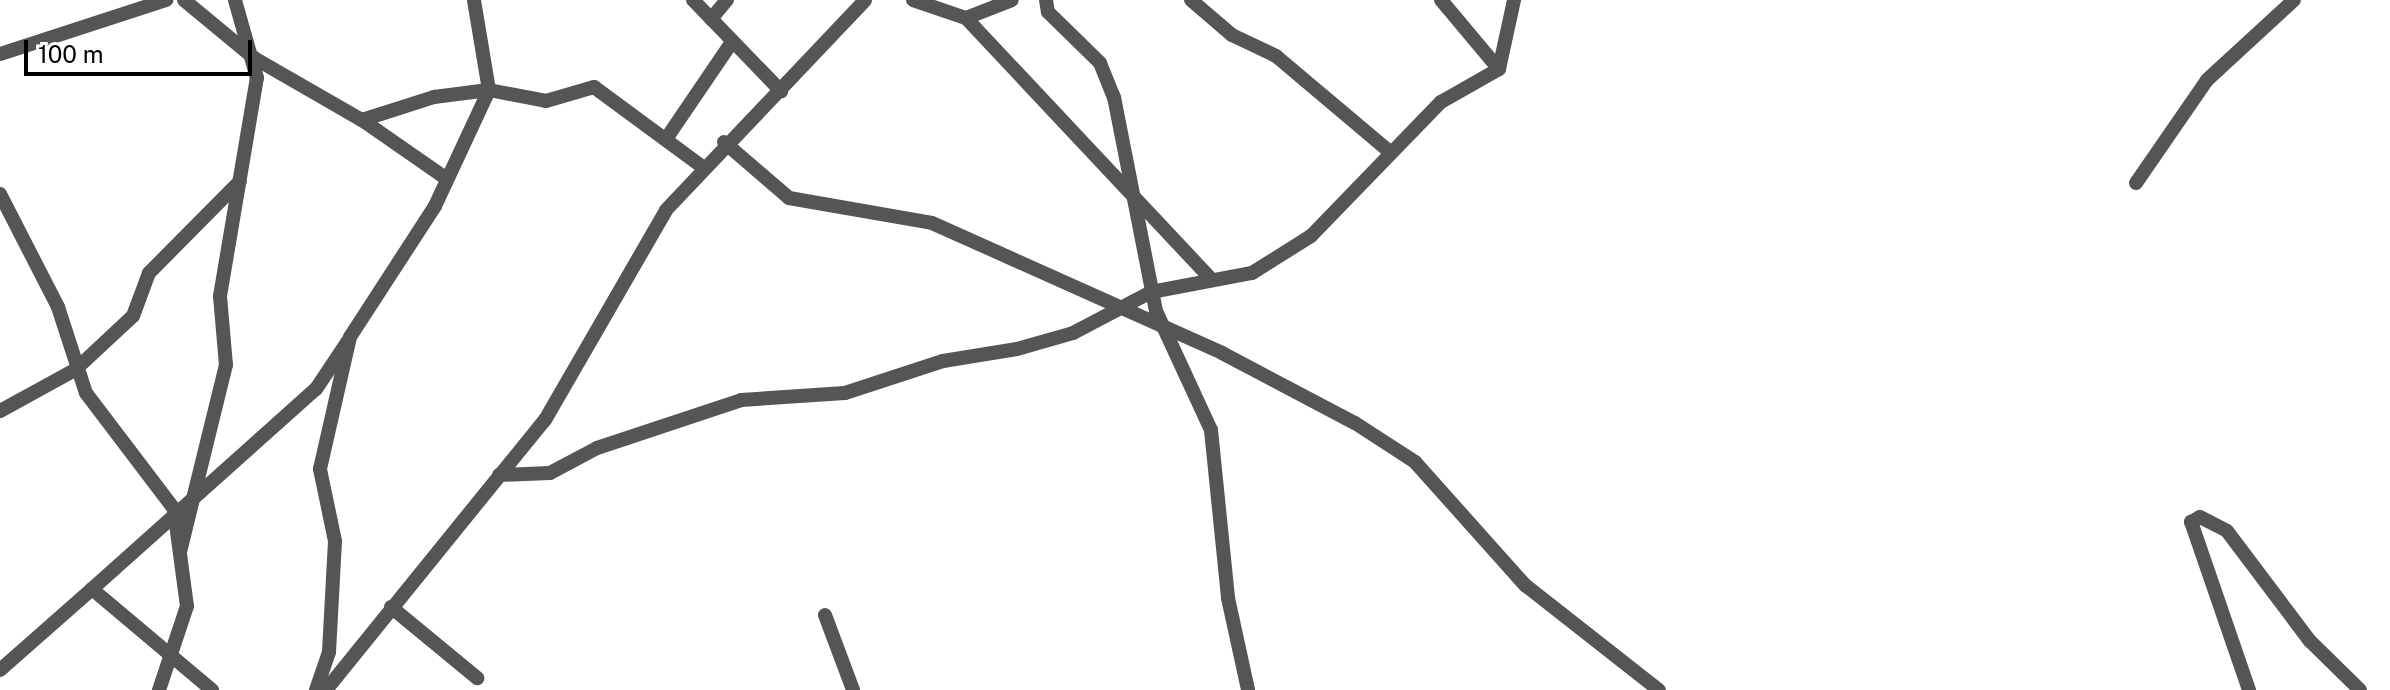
<!DOCTYPE html>
<style>
body{margin:0}
#map{position:relative;width:2390px;height:690px;overflow:hidden;background:#fff;font-family:"Public Sans",sans-serif}
div>[style]{position:absolute}
.minor>*{height:14px;margin:-7px;padding:0 7px;transform-origin:7px;border-radius:7px;background:#555}
span{translate:-50% -50%;white-space:nowrap;text-align:center;line-height:1.15;-webkit-text-stroke:7px #fff;paint-order:stroke}
.scale{position:absolute;left:24px;top:40px;width:228px;height:36px;box-sizing:border-box;border:4px solid #000;border-top:0;padding-left:10px;font-size:24px;line-height:28px;white-space:nowrap;color:#000;-webkit-text-stroke:6px #fff;paint-order:stroke}
</style>
<div id="map">
<div class="minor">
<div style="left:184px;top:0;width:91px;rotate:39.6deg"></div>
<div style="left:254px;top:58px;width:125px;rotate:29.9deg"></div>
<div style="left:362px;top:120px;width:76px;rotate:-17.7deg"></div>
<div style="left:434px;top:97px;width:55px;rotate:-7.3deg"></div>
<div style="left:489px;top:90px;width:58px;rotate:10.9deg"></div>
<div style="left:546px;top:101px;width:50px;rotate:-16.3deg"></div>
<div style="left:594px;top:87px;width:133px;rotate:36.4deg"></div>
<div style="left:693px;top:0;width:127px;rotate:46deg"></div>
<div style="left:913px;top:0;width:56px;rotate:18.8deg"></div>
<div style="left:966px;top:18px;width:357px;rotate:46.8deg"></div>
<div style="left:1046px;top:0;width:12px;rotate:81deg"></div>
<div style="left:1048px;top:12px;width:73px;rotate:44.4deg"></div>
<div style="left:1100px;top:63px;width:37px;rotate:68deg"></div>
<div style="left:1114px;top:97px;width:218px;rotate:78.9deg"></div>
<div style="left:1156px;top:311px;width:131px;rotate:65.2deg"></div>
<div style="left:1211px;top:430px;width:169px;rotate:84.2deg"></div>
<div style="left:1228px;top:598px;width:94px;rotate:77.7deg"></div>
<div style="left:1191px;top:0;width:54px;rotate:40.5deg"></div>
<div style="left:1232px;top:35px;width:49px;rotate:25.5deg"></div>
<div style="left:1276px;top:56px;width:148px;rotate:40.1deg"></div>
<div style="left:1441px;top:0;width:90px;rotate:50deg"></div>
<div style="left:966px;top:18px;width:49px;rotate:-21.4deg"></div>
<div style="left:711px;top:19px;width:25px;rotate:-50deg"></div>
<div style="left:0;top:54px;width:175px;rotate:-18deg"></div>
<div style="left:1499px;top:69px;width:71px;rotate:-77.7deg"></div>
<div style="left:362px;top:120px;width:100px;rotate:34.8deg"></div>
<div style="left:666px;top:139px;width:117px;rotate:-55.8deg"></div>
<div style="left:724px;top:142px;width:86px;rotate:40.7deg"></div>
<div style="left:789px;top:198px;width:145px;rotate:9.9deg"></div>
<div style="left:932px;top:223px;width:318px;rotate:24.1deg"></div>
<div style="left:1222px;top:353px;width:150px;rotate:27.8deg"></div>
<div style="left:1355px;top:423px;width:72px;rotate:33deg"></div>
<div style="left:1415px;top:462px;width:165px;rotate:48.2deg"></div>
<div style="left:1525px;top:585px;width:170px;rotate:38.1deg"></div>
<div style="left:2136px;top:183px;width:125px;rotate:-55.4deg"></div>
<div style="left:2207px;top:80px;width:118px;rotate:-42.6deg"></div>
<div style="left:0;top:194px;width:127px;rotate:62.8deg"></div>
<div style="left:58px;top:307px;width:90px;rotate:72deg"></div>
<div style="left:86px;top:393px;width:146px;rotate:52.8deg"></div>
<div style="left:174px;top:509px;width:98px;rotate:82.4deg"></div>
<div style="left:187px;top:606px;width:89px;rotate:108.4deg"></div>
<div style="left:0;top:411px;width:85px;rotate:-28.7deg"></div>
<div style="left:75px;top:370px;width:79px;rotate:-43deg"></div>
<div style="left:133px;top:316px;width:46px;rotate:-69.6deg"></div>
<div style="left:149px;top:273px;width:129px;rotate:-45.3deg"></div>
<div style="left:499px;top:475px;width:51px;rotate:-2.2deg"></div>
<div style="left:550px;top:473px;width:53px;rotate:-28deg"></div>
<div style="left:597px;top:448px;width:152px;rotate:-18.4deg"></div>
<div style="left:741px;top:400px;width:104px;rotate:-3.9deg"></div>
<div style="left:845px;top:393px;width:103px;rotate:-18.1deg"></div>
<div style="left:943px;top:361px;width:75px;rotate:-9.2deg"></div>
<div style="left:1017px;top:349px;width:58px;rotate:-15.9deg"></div>
<div style="left:1073px;top:333px;width:88px;rotate:-27.7deg"></div>
<div style="left:1151px;top:292px;width:103px;rotate:-10.7deg"></div>
<div style="left:1252px;top:273px;width:70px;rotate:-32.1deg"></div>
<div style="left:1311px;top:236px;width:187px;rotate:-45.9deg"></div>
<div style="left:1441px;top:102px;width:67px;rotate:-29.6deg"></div>
<div style="left:180px;top:552px;width:193px;rotate:-76.2deg"></div>
<div style="left:226px;top:365px;width:69px;rotate:-95deg"></div>
<div style="left:220px;top:296px;width:221px;rotate:-80.4deg"></div>
<div style="left:257px;top:78px;width:81px;rotate:-105.8deg"></div>
<div style="left:92px;top:589px;width:300px;rotate:-41.8deg"></div>
<div style="left:316px;top:389px;width:58px;rotate:-56.3deg"></div>
<div style="left:391px;top:607px;width:112px;rotate:39.5deg"></div>
<div style="left:825px;top:615px;width:80px;rotate:69.5deg"></div>
<div style="left:0;top:670px;width:123px;rotate:-41.4deg"></div>
<div style="left:92px;top:589px;width:157px;rotate:40.1deg"></div>
<div style="left:316px;top:690px;width:40px;rotate:-71.1deg"></div>
<div style="left:329px;top:652px;width:111px;rotate:-86.9deg"></div>
<div style="left:335px;top:541px;width:74px;rotate:-101.8deg"></div>
<div style="left:320px;top:469px;width:135px;rotate:-77.2deg"></div>
<div style="left:350px;top:337px;width:156px;rotate:-57deg"></div>
<div style="left:435px;top:206px;width:128px;rotate:-65deg"></div>
<div style="left:489px;top:90px;width:91px;rotate:-99.5deg"></div>
<div style="left:326px;top:690px;width:348px;rotate:-51deg"></div>
<div style="left:545px;top:420px;width:242px;rotate:-60deg"></div>
<div style="left:666px;top:210px;width:289px;rotate:-46.5deg"></div>
<div style="left:2249px;top:690px;width:178px;rotate:-109deg"></div>
<div style="left:2191px;top:522px;width:10px;rotate:-29deg"></div>
<div style="left:2200px;top:517px;width:30px;rotate:27deg"></div>
<div style="left:2227px;top:531px;width:138px;rotate:53deg"></div>
<div style="left:2310px;top:641px;width:70px;rotate:44.4deg"></div>
</div>
<div class="scale">100 m</div>
</div>
